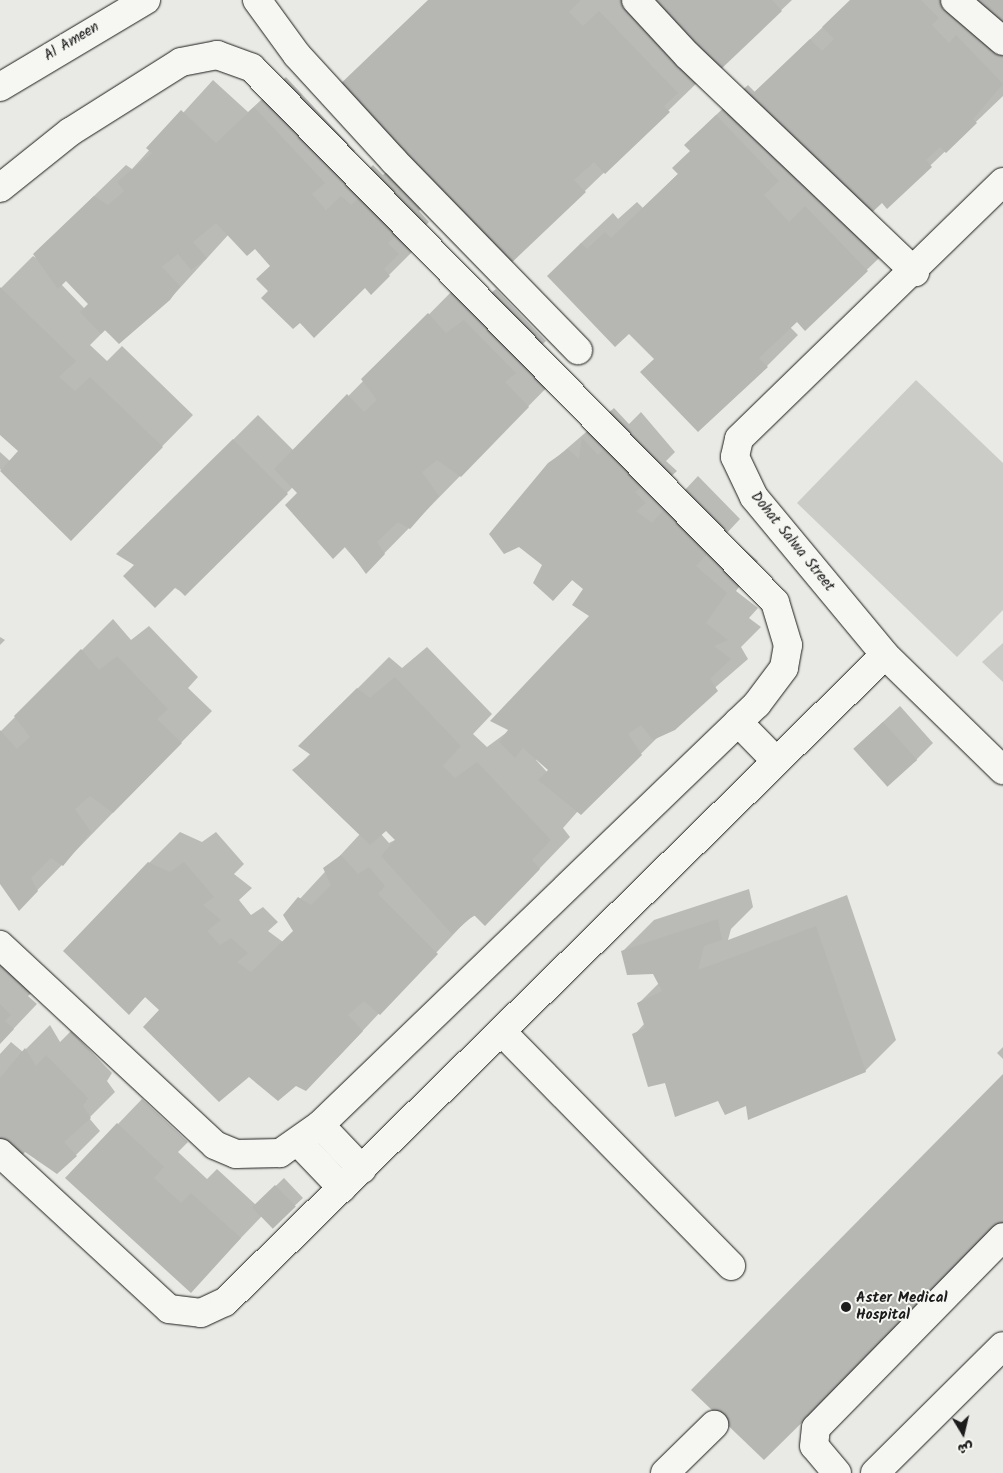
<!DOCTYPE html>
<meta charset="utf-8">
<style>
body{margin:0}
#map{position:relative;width:1003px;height:1473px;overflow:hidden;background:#e9e9e5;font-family:Kalam,"Playpen Sans Arabic",sans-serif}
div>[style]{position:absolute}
.green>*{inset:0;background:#cbcbc7}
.shadow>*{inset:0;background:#0003}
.building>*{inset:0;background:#b6b6b3;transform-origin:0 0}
.roads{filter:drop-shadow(0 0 1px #1c1c1c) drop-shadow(0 0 1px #1c1c1c)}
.minor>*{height:28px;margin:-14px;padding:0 14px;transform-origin:14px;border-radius:14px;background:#f6f6f2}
.dots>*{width:14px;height:14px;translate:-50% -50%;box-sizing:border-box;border:2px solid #f6f6f2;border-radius:50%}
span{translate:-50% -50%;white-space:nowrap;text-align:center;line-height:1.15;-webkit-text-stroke:4px #f6f6f2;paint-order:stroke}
.street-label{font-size:15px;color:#1c1c1c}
.poi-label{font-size:15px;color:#1c1c1c;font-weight:700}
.left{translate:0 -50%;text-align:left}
.north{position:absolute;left:938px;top:1408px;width:50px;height:50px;-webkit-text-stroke:4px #f6f6f2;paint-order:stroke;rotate:171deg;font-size:14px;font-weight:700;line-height:20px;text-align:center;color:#1c1c1c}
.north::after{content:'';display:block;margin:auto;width:18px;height:22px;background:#1c1c1c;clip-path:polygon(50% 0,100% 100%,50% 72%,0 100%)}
</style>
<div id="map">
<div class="green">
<div style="clip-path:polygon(916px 380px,1003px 463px,1003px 610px,957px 657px,797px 503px)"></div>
<div style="clip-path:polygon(1003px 643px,1003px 682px,982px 662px)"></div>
</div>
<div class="shadow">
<div style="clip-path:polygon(429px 0,649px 0,700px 80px,506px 267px)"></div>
<div style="clip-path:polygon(656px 0,792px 0,720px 68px)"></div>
<div style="clip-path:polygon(851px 0,1003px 0,1003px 96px,887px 207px,882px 201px,871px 211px,899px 239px,805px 329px,797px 321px,790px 327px,798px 335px,767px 366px,655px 359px,580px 244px,613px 213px,618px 219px,637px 202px,643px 208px,679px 173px,691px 151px,686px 145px,717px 114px,748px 85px,755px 92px)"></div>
<div style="clip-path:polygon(evenodd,286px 77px,355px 151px,343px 162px,358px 180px,373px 165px,383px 175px,391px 168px,427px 203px,419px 211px,429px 222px,414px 238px,420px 244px,371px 293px,365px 287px,270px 291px,271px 266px,255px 247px,229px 234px,169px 300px,119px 342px,105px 330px,90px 345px,107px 361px,122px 346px,193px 415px,71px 539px,0 469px,0 452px,10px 461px,19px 451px,0 434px,0 289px,33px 256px,38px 259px,34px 254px,126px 165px,132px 169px,213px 80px,248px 112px,286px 77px,66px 280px,90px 304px,85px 309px,61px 284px,66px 280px)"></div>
<div style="clip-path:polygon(460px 283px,478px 303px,496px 289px,546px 341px,535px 351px,559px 375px,366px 572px,293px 487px,185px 594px,118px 554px,258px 415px,294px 451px)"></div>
<div style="clip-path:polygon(evenodd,614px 408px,629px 424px,641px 412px,675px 452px,666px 461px,677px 471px,667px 480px,683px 492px,698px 476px,740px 519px,726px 534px,758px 561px,736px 591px,758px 608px,749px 618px,761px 627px,741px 647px,748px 659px,658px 737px,581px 813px,578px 811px,563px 828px,570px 837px,516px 893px,467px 920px,337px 1058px,296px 1084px,249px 1075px,146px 996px,129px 1013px,149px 863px,180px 832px,202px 842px,216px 832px,244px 864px,234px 874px,252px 888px,239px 900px,251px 915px,263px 907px,278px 922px,268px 931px,283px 942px,294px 931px,285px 915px,360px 834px,294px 770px,311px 753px,331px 715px,389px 657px,402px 668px,427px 647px,492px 714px,473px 734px,487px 747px,510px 730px,591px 616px,585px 589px,573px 579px,553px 600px,543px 565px,549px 464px,614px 408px,537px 759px,550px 770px,547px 772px,536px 760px,537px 759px,614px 408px,386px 830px,397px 839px,389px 843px,381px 834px,386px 830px)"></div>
<div style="clip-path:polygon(113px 619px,131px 640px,149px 626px,198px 677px,188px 688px,212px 711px,19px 909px,0 882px,0 732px)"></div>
<div style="clip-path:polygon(0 637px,5px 640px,0 645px)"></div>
<div style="clip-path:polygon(900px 706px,933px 743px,916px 760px,855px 748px)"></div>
<div style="clip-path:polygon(749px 889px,753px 907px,731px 929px,728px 940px,847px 895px,896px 1040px,865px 1071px,747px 1104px,666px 1082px,634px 1035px,645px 1023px,639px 1003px,659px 983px,654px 973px,623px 951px,654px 920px)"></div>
<div style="clip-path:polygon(0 956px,35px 990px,28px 996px,37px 1004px,0 1043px)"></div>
<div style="clip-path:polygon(50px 1025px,60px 1042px,71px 1031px,112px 1073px,107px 1081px,115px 1092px,89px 1118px,100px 1131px,76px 1155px,0 1127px,0 1054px,11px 1042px,23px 1052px)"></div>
<div style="clip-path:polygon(1003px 1047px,1003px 1059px,997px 1053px)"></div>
<div style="clip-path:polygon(142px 1099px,188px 1142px,178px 1152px,207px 1179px,217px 1169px,256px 1205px,284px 1178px,303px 1198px,272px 1227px,262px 1216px,190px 1291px,118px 1124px)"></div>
</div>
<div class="building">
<div style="clip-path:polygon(428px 0,581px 0,569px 12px,583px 26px,599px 11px,678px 93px,664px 106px,670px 112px,605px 174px,594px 162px,574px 180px,586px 192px,506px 268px,334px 90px)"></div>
<div style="clip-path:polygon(654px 0,772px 0,782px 11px,720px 70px)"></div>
<div style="clip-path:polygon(850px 0,921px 0,939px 18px,932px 25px,949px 43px,956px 35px,1003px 84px,973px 119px,977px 123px,946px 153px,940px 147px,926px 160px,932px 167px,887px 209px,882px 203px,864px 220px,747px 99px,810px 39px,822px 51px,834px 39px,822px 27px)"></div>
<div style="clip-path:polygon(975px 0,1003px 0,1003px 24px)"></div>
<div style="clip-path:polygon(254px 107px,325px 183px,312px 194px,326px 210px,341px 196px,351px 205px,359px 198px,397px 235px,388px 243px,399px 254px,384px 269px,390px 276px,371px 295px,365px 288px,314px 338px,300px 323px,293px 329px,261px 298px,268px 291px,256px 279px,270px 266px,255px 249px,247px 256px,216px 223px,193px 242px,207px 258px,191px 270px,178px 254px,162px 267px,180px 286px,170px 300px,119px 344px,105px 330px,101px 334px,80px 312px,88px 304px,66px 281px,58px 289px,33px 254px,94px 196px,108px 205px,124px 191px,117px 182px,152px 153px,146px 148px,181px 110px,216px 143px)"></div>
<div style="clip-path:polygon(716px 115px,779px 181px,764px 195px,789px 222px,805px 206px,868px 271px,805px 331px,797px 322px,759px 358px,768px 367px,698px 432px,640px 372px,654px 359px,629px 334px,615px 347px,547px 276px,581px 243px,587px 249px,605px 232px,611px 238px,678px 174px,672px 168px,690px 151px,684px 145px)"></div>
<div style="clip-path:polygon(0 287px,76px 361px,59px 377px,75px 391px,90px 377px,163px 447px,71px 541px,0 471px,18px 451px,0 435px)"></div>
<div style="clip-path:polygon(428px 313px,446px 333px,464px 320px,516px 373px,505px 382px,529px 407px,461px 477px,437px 460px,422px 472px,439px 496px,410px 529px,398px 522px,377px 542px,385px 554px,366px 574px,346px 546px,333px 559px,285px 505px,297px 493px,274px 469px,347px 394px,364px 412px,377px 400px,361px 379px)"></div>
<div style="clip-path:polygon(582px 438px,598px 455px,609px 443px,645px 484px,635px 492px,646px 503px,636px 511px,652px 523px,666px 507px,710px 551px,696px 566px,727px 593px,706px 623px,728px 640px,714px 646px,731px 659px,710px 679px,718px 691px,675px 730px,653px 740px,641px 725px,628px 734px,642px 755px,581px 815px,538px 780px,548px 770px,523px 748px,515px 758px,499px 742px,508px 730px,490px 721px,589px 616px,572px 605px,583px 589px,572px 580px,553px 601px,533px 583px,542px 565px,519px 547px,504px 554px,489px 534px,548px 463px,568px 449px,579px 459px)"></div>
<div style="clip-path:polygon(233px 439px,288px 494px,185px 596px,176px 587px,155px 608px,123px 576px,134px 565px,116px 554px)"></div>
<div style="clip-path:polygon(81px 649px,99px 670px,117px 656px,168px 709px,157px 719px,182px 743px,113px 813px,90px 796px,75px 809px,91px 832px,63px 866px,51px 858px,31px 878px,38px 891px,19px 911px,0 884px,0 730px,17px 749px,30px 737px,14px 716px)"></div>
<div style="clip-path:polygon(395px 677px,461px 746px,443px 766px,455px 778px,477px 762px,551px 840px,532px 860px,540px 869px,485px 926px,474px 915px,452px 934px,381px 856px,395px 840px,386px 831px,370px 845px,292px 770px,311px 755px,298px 746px,357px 688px,370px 698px)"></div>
<div style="left:883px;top:722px;width:51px;height:40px;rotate:48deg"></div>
<div style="clip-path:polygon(341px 855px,358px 874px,369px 867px,385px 886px,378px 894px,438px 954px,380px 1015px,364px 1001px,348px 1015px,363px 1031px,306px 1091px,296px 1086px,278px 1101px,249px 1077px,219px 1102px,143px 1027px,159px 1010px,145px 997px,129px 1015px,63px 951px,148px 862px,170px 872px,184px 862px,214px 897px,203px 905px,221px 920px,207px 931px,220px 945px,231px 938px,248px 953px,237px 962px,251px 972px,293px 931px,283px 915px,298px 897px,311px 905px,331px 885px,323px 868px)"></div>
<div style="clip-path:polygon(718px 919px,722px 940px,704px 946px,698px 970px,816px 926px,866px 1072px,748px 1120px,746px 1106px,725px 1115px,718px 1101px,675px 1117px,665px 1083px,648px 1087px,632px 1034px,645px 1028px,637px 1003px,662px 991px,653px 974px,627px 975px,621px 951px)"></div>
<div style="clip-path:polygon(0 1004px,11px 1015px,5px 1021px,14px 1029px,0 1044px)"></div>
<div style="clip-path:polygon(25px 1048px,36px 1066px,46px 1055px,88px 1098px,83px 1106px,91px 1118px,64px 1142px,77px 1156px,57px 1174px,25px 1152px,18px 1160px,0 1145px,0 1078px)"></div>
<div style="clip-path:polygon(1003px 1074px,1003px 1224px,764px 1460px,691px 1390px)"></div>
<div style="clip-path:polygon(117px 1123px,164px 1167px,154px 1178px,181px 1203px,191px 1193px,241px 1238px,191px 1293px,65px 1178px)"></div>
<div style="left:275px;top:1185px;width:30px;height:32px;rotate:46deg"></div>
</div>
<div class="roads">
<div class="minor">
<div style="left:257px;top:0;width:68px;rotate:54deg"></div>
<div style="left:297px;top:55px;width:144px;rotate:47.5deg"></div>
<div style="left:394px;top:161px;width:264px;rotate:45.8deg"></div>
<div style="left:636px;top:0;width:75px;rotate:47.2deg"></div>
<div style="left:687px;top:55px;width:315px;rotate:43.6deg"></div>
<div style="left:955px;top:0;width:63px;rotate:40.5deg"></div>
<div style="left:0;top:87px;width:170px;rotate:-30.8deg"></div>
<div style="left:1003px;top:182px;width:368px;rotate:135.8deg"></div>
<div style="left:739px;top:439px;width:18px;rotate:103deg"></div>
<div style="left:735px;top:457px;width:44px;rotate:64.6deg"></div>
<div style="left:754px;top:497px;width:205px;rotate:50.3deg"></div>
<div style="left:885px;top:655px;width:165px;rotate:44.3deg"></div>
<div style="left:0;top:188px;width:90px;rotate:-38.7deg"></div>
<div style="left:70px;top:132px;width:131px;rotate:-32.2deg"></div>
<div style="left:181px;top:62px;width:37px;rotate:-11deg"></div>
<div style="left:217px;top:55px;width:37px;rotate:20deg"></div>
<div style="left:252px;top:68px;width:747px;rotate:45.6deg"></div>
<div style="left:775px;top:602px;width:45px;rotate:73.2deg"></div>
<div style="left:788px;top:645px;width:23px;rotate:100deg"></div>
<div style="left:784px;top:668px;width:45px;rotate:126.9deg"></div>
<div style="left:757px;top:704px;width:607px;rotate:136.07deg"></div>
<div style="left:320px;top:1125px;width:49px;rotate:145deg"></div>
<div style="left:280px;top:1153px;width:44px;rotate:178.7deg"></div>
<div style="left:236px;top:1154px;width:23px;rotate:-157deg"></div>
<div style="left:215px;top:1145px;width:294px;rotate:-137.1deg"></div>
<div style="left:738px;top:722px;width:54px;rotate:45.7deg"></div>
<div style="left:503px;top:1033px;width:326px;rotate:45.6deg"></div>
<div style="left:320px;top:1125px;width:61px;rotate:46.3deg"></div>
<div style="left:300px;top:1144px;width:61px;rotate:46.3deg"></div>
<div style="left:0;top:1153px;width:230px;rotate:42.7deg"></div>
<div style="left:169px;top:1309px;width:32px;rotate:7deg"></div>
<div style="left:201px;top:1313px;width:26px;rotate:-25deg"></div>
<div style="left:225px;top:1302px;width:924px;rotate:-44.43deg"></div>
<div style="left:665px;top:1473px;width:69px;rotate:-44.4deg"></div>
<div style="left:837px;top:1473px;width:35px;rotate:-130deg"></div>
<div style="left:814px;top:1446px;width:18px;rotate:-84deg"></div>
<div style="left:816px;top:1428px;width:267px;rotate:-45.6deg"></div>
<div style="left:875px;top:1473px;width:180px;rotate:-44.8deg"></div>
</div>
</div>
<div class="dots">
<div style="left:846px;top:1307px;background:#1c1c1c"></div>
</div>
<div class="street-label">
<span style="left:72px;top:42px;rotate:-31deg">Al Ameen</span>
<span style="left:792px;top:542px;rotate:51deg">Dohat Salwa Street</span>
</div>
<div class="poi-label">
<span class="left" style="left:856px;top:1307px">Aster Medical<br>Hospital</span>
</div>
<div class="north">ش</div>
</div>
